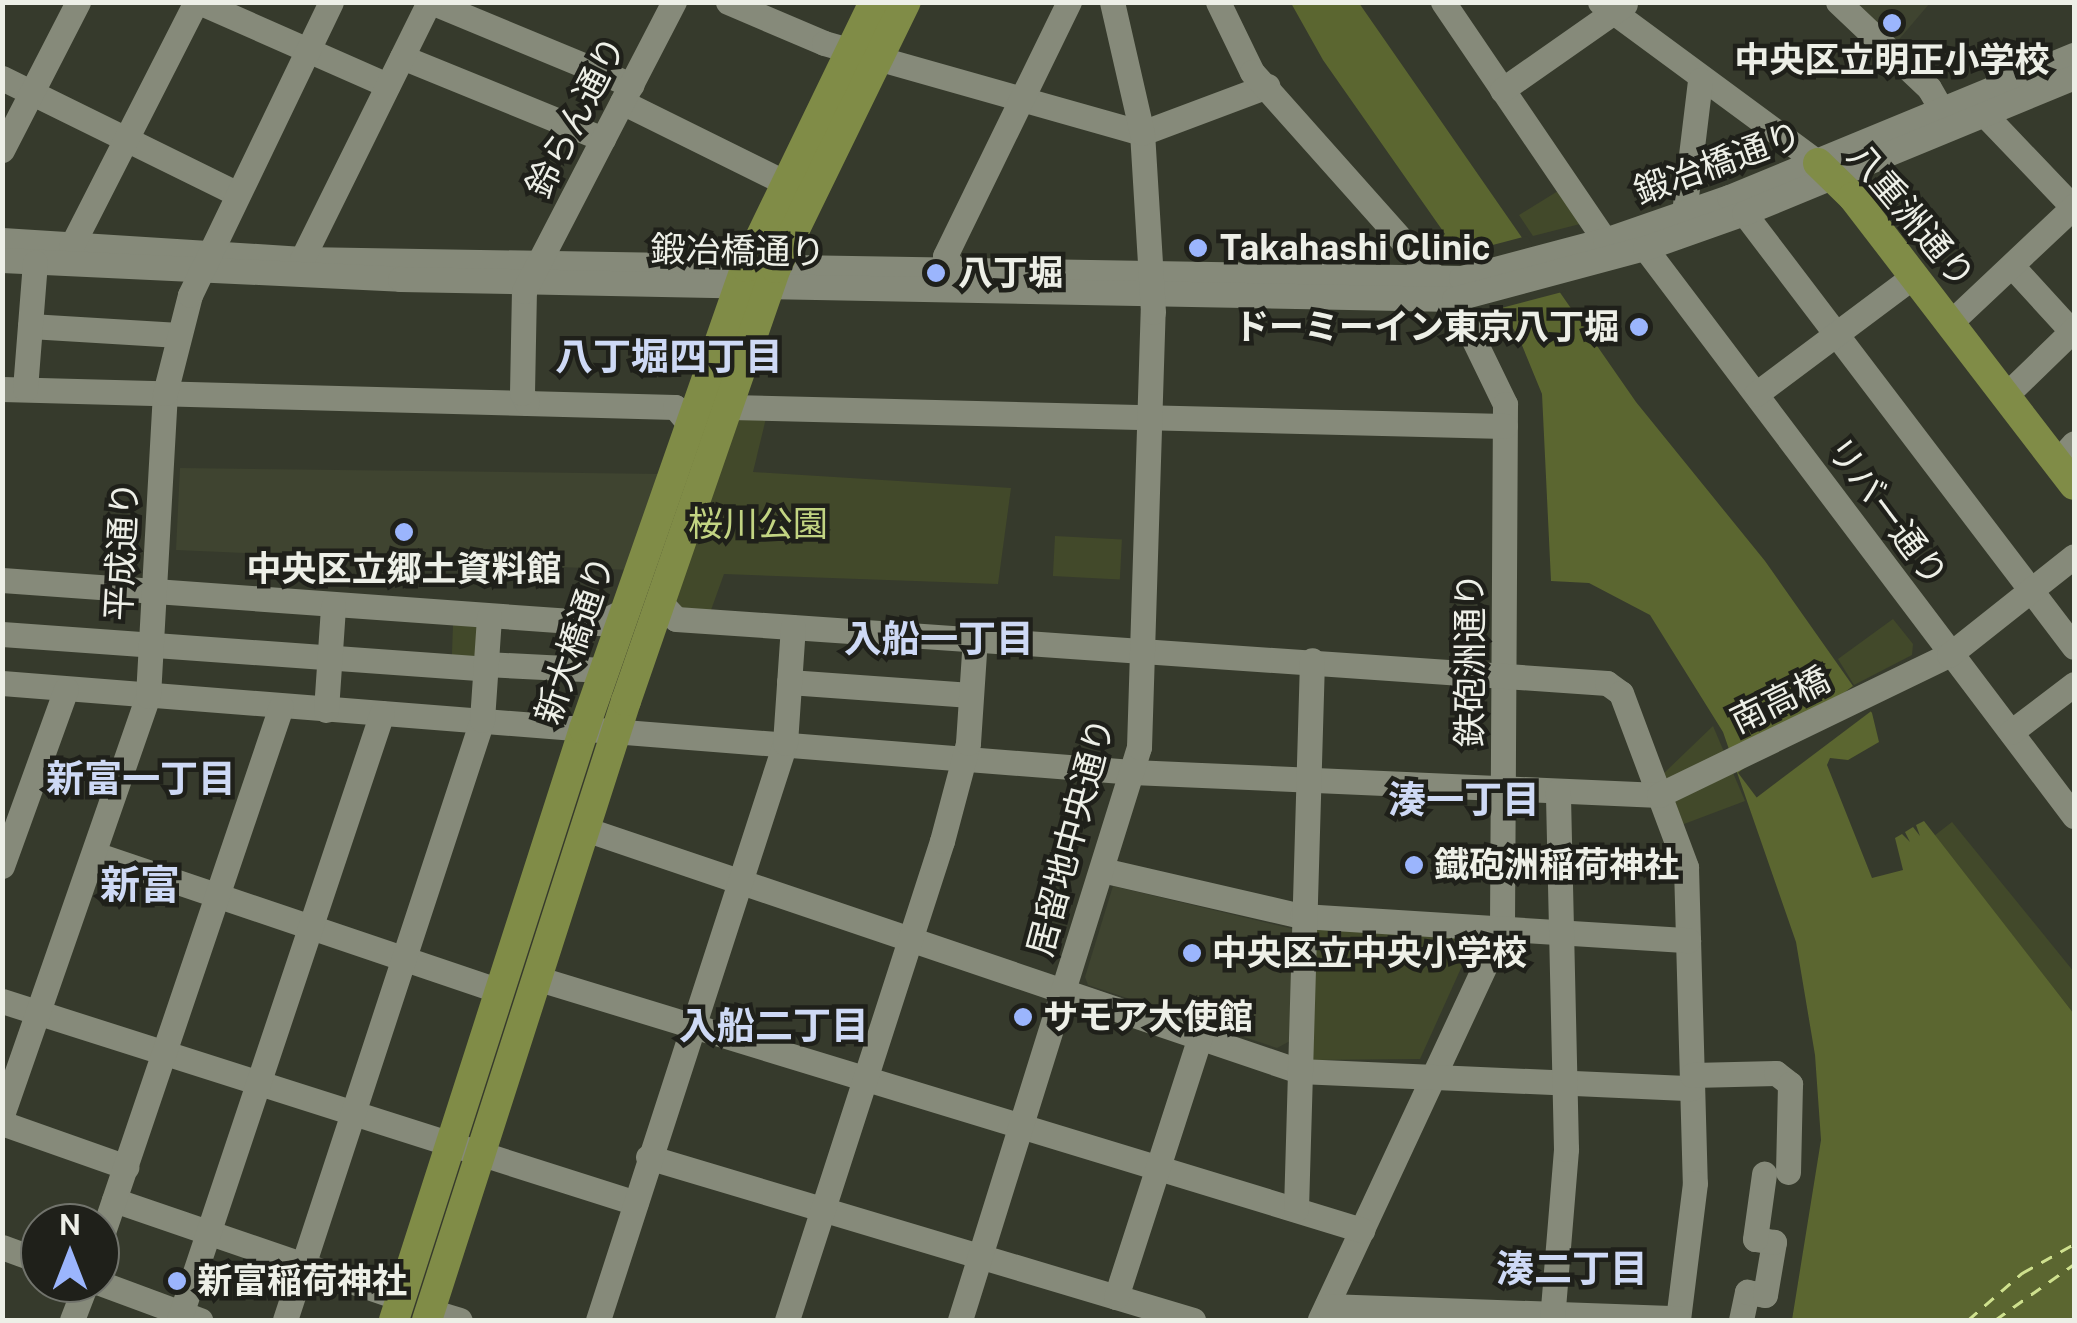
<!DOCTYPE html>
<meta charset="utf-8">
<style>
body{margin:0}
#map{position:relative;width:2077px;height:1323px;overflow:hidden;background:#363a2c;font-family:"Public Sans","Noto Sans JP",sans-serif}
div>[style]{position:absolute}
.built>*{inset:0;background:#3f4430}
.green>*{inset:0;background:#42492a;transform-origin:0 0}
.water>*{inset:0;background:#5b6630}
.pier>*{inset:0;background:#363a2c;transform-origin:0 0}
.ferry>*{height:2.5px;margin-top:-1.25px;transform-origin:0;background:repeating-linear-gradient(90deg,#cfe18e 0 12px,transparent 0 22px)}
.minor>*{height:25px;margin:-12.5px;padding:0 12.5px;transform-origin:12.5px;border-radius:12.5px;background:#868a7a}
.major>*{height:30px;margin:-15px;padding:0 15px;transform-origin:15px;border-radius:15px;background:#808c47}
.dots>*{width:28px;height:28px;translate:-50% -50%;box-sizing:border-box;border:5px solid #1f201a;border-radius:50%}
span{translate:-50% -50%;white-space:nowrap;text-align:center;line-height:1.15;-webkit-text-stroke:9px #1f201a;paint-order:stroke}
.poi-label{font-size:35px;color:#edefe7;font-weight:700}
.left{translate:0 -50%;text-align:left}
.right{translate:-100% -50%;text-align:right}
.street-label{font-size:35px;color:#edefe7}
.park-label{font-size:35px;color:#c2d482}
.neighbourhood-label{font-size:38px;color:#ced9f5;font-weight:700}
.quarter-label{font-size:40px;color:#ced9f5;font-weight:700}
.frame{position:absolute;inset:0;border:5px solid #edefe7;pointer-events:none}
.north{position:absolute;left:20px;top:1203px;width:100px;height:100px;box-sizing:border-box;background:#1f201a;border:2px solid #71736c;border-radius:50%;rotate:0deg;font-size:28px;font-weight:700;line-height:40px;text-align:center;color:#edefe7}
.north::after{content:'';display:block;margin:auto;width:35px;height:45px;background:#9bb5fd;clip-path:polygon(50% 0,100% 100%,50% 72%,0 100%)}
</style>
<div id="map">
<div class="built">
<div style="clip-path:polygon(1851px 3px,1930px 3px,1895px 44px)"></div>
<div style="clip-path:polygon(180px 468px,661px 474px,630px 570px,176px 550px)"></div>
<div style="clip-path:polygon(1113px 886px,1293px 929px,1290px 1041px,1277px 1048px,1088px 985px,1085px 977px)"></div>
</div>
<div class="green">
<div style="clip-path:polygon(1558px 191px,1580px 224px,1533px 236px,1519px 215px)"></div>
<div style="clip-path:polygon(734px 413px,767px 414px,753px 472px,1011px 488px,998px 584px,724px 574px,711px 610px,676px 609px,672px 604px)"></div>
<div style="left:1055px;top:536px;width:67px;height:40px;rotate:3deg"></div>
<div style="clip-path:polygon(1893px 619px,1913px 644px,1912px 655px,1854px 685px,1838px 659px)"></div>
<div style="left:453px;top:625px;width:25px;height:39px;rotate:2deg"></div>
<div style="clip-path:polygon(1713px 726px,1745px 801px,1676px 827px,1662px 775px)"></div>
<div style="clip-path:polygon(1952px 822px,2074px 972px,2074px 1014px,1934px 836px)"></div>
<div style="clip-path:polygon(1309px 924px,1476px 935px,1420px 1059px,1309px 1060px)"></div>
</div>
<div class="water">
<div style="clip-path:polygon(1291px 3px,1359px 3px,1636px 402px,1765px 561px,1872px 713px,1879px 742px,1848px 760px,1830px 758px,1827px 765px,1872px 878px,1903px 870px,1895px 838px,1902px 834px,1910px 842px,1905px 832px,1913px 827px,1920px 836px,1916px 825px,1924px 821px,2074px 1014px,2074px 1320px,1792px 1320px,1821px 1140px,1815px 1055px,1796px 942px,1723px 732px,1650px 615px,1589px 583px,1551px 581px,1542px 394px,1519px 338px,1503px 312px,1493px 319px,1438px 240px,1445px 234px,1323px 60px)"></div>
</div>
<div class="pier">
<div style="clip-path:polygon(1527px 236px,1566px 291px,1486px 312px,1447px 257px)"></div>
<div style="left:1853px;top:686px;width:31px;height:144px;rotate:53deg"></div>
</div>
<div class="ferry">
<div style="left:1968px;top:1320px;width:72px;rotate:-41deg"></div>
<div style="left:2022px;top:1273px;width:60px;rotate:-29.1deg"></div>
<div style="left:1995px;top:1320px;width:97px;rotate:-35.3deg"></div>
</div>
<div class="minor">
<div style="left:199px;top:2px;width:206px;rotate:23.8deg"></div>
<div style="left:431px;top:2px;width:217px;rotate:22.5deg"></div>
<div style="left:728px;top:2px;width:104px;rotate:23.1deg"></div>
<div style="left:824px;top:43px;width:330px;rotate:15.8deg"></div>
<div style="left:1142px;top:133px;width:134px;rotate:-20.6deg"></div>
<div style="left:1218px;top:2px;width:78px;rotate:64.1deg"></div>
<div style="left:1252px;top:72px;width:304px;rotate:48.3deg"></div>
<div style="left:1454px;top:299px;width:117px;rotate:64.1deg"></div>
<div style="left:1505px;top:404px;width:525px;rotate:90.33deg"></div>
<div style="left:1502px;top:929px;width:431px;rotate:115deg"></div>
<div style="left:1443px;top:2px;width:288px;rotate:55.8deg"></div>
<div style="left:1600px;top:2px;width:271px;rotate:36.4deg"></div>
<div style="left:1838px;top:2px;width:125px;rotate:43.4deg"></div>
<div style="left:1929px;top:88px;width:28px;rotate:60deg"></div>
<div style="left:402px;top:57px;width:217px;rotate:22.2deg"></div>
<div style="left:2px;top:78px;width:261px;rotate:26.2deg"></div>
<div style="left:1502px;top:90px;width:150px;rotate:-35deg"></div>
<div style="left:622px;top:102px;width:181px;rotate:26.3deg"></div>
<div style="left:1985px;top:115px;width:129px;rotate:46.3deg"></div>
<div style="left:2px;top:150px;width:166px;rotate:-62.8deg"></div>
<div style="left:1684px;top:213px;width:134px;rotate:-83.1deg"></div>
<div style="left:1744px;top:213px;width:545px;rotate:52.75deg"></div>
<div style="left:2px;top:240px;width:301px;rotate:3.6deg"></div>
<div style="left:302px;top:259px;width:1159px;rotate:0.94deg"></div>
<div style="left:1461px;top:278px;width:149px;rotate:-14.8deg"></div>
<div style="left:1605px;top:240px;width:131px;rotate:-19.1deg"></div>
<div style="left:1729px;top:197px;width:373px;rotate:-22.4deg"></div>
<div style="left:71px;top:247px;width:275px;rotate:-63deg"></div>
<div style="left:1645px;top:248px;width:712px;rotate:52.94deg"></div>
<div style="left:302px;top:259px;width:287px;rotate:-63.7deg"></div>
<div style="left:2px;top:260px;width:398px;rotate:2.7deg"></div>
<div style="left:400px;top:279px;width:1054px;rotate:1.09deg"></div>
<div style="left:1454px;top:299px;width:198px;rotate:-15deg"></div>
<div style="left:1645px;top:248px;width:105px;rotate:-19.5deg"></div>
<div style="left:1744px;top:213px;width:357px;rotate:-22.4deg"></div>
<div style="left:2012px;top:266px;width:92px;rotate:47.6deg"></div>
<div style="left:955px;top:270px;width:17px;rotate:-126deg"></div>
<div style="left:945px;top:256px;width:283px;rotate:-64deg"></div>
<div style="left:1951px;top:322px;width:169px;rotate:-43.3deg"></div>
<div style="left:30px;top:326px;width:149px;rotate:3.5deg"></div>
<div style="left:2px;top:389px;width:673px;rotate:1.53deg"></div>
<div style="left:675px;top:407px;width:23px;rotate:50deg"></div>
<div style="left:25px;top:389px;width:127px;rotate:-85.5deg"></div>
<div style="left:1756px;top:394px;width:197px;rotate:-36.8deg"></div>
<div style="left:2007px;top:394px;width:93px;rotate:-44.1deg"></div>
<div style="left:527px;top:403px;width:11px;rotate:-117deg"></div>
<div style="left:522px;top:393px;width:102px;rotate:-88.9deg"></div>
<div style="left:524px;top:291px;width:326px;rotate:-62.6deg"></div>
<div style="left:730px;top:407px;width:775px;rotate:1.4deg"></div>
<div style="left:2057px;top:462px;width:25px;rotate:-48deg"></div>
<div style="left:2px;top:580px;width:599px;rotate:4.12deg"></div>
<div style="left:599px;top:623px;width:28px;rotate:-26deg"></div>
<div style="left:660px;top:602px;width:23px;rotate:47deg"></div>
<div style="left:676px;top:619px;width:933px;rotate:3.93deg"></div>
<div style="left:1607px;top:683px;width:17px;rotate:36deg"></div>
<div style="left:1621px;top:693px;width:186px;rotate:69.5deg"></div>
<div style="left:1686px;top:867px;width:316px;rotate:88.4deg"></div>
<div style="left:1695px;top:1183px;width:138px;rotate:97.1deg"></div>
<div style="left:2px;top:634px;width:484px;rotate:4.1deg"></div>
<div style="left:485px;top:664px;width:119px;rotate:2.9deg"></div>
<div style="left:789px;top:682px;width:182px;rotate:4.1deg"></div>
<div style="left:2px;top:683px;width:1133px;rotate:4.5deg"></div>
<div style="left:1132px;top:772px;width:528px;rotate:2.5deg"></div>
<div style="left:1659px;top:795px;width:322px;rotate:-25.8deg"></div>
<div style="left:1949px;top:655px;width:159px;rotate:-38.4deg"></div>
<div style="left:326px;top:710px;width:104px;rotate:-86.1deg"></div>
<div style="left:2011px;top:732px;width:79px;rotate:-37.3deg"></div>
<div style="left:585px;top:829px;width:754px;rotate:18.72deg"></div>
<div style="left:1299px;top:1071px;width:393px;rotate:2.5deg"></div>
<div style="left:95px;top:854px;width:427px;rotate:18.7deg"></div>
<div style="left:2px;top:866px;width:188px;rotate:-70.1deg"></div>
<div style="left:1102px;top:870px;width:205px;rotate:13deg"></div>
<div style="left:1302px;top:916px;width:387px;rotate:3.6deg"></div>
<div style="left:536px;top:978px;width:864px;rotate:16.97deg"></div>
<div style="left:2px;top:1001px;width:665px;rotate:17.67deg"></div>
<div style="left:1692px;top:1075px;width:84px;rotate:-1.4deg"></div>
<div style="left:1776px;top:1073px;width:18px;rotate:38deg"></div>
<div style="left:1790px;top:1084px;width:88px;rotate:91.3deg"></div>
<div style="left:2px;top:1115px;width:444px;rotate:-70.8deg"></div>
<div style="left:148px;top:696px;width:303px;rotate:-86.8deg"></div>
<div style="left:165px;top:393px;width:101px;rotate:-75.7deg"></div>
<div style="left:190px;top:295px;width:325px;rotate:-64.3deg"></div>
<div style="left:2px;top:1123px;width:132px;rotate:19.5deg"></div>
<div style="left:648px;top:1157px;width:569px;rotate:16.65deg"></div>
<div style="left:114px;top:1200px;width:303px;rotate:18.9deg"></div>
<div style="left:1296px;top:1209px;width:549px;rotate:-88.33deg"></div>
<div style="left:100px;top:1241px;width:564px;rotate:-71.28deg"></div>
<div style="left:2px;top:1247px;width:40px;rotate:20.2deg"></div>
<div style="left:100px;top:1283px;width:107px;rotate:20.3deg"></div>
<div style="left:1116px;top:1297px;width:273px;rotate:-72.1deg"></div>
<div style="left:1327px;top:1306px;width:351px;rotate:2deg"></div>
<div style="left:430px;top:1311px;width:31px;rotate:17deg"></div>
<div style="left:72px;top:1320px;width:40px;rotate:-69deg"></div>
<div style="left:179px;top:1320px;width:640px;rotate:-71.51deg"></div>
<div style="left:285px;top:1320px;width:632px;rotate:-71.82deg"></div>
<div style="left:482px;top:720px;width:104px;rotate:-86.1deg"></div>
<div style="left:598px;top:1320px;width:607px;rotate:-72.04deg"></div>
<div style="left:785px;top:743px;width:116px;rotate:-86.1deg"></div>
<div style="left:787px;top:1320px;width:503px;rotate:-72.07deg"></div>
<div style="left:942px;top:841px;width:101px;rotate:-75.1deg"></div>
<div style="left:968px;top:743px;width:105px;rotate:-86.2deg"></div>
<div style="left:960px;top:1320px;width:600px;rotate:-72.65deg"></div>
<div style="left:1139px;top:747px;width:435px;rotate:-88.2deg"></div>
<div style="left:1153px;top:312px;width:179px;rotate:-93.5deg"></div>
<div style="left:1142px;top:133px;width:134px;rotate:-102.9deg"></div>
<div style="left:1552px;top:1320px;width:172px;rotate:-85.3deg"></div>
<div style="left:1566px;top:1149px;width:358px;rotate:-91.3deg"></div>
<div style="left:1741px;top:1320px;width:29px;rotate:-78deg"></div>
<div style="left:1747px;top:1292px;width:18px;rotate:9deg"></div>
<div style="left:1765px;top:1295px;width:54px;rotate:-80.4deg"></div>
<div style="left:1774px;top:1242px;width:19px;rotate:-171deg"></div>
<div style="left:1755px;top:1239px;width:66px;rotate:-82.1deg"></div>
</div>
<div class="major">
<div style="left:1818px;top:163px;width:49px;rotate:44.2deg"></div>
<div style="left:1853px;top:197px;width:363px;rotate:52.5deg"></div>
<div style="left:394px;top:1320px;width:621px;rotate:-72.18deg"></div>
<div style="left:584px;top:729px;width:490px;rotate:-70.7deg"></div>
<div style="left:746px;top:267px;width:294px;rotate:-64.2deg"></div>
<div style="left:427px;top:1320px;width:650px;rotate:-72.18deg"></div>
<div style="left:626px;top:701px;width:458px;rotate:-70.9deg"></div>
<div style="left:776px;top:268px;width:296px;rotate:-64deg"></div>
</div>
<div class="dots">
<div style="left:1892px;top:23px;background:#9bb5fd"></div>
<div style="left:1198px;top:248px;background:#9bb5fd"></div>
<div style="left:936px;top:273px;background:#9bb5fd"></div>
<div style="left:1639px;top:327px;background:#9bb5fd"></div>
<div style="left:404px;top:532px;background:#9bb5fd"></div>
<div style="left:1414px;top:865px;background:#9bb5fd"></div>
<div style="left:1192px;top:953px;background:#9bb5fd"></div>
<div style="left:1023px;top:1017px;background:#9bb5fd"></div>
<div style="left:177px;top:1281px;background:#9bb5fd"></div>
</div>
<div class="poi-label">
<span style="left:1892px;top:60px">中央区立明正小学校</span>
<span class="left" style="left:1220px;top:248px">Takahashi Clinic</span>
<span class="left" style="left:958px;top:273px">八丁堀</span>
<span class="right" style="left:1619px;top:327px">ドーミーイン東京八丁堀</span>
<span style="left:404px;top:569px">中央区立郷土資料館</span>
<span class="left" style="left:1434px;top:865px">鐡砲洲稲荷神社</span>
<span class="left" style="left:1212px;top:953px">中央区立中央小学校</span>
<span class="left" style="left:1043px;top:1017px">サモア大使館</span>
<span class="left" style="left:197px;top:1281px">新富稲荷神社</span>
</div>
<div class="street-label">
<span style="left:576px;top:117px;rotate:-63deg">鈴らん通り</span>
<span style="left:1718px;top:163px;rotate:-20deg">鍛冶橋通り</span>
<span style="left:1911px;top:216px;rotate:50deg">八重洲通り</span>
<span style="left:738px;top:251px;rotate:1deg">鍛冶橋通り</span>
<span style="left:1887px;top:512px;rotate:53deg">リバー通り</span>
<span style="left:122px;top:551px;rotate:-87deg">平成通り</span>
<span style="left:575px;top:640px;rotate:-71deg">新大橋通り</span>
<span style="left:1470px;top:660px;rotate:-90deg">鉄砲洲通り</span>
<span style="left:1780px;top:700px;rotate:-26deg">南高橋</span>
<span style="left:1071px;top:837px;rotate:-75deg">居留地中央通り</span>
</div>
<div class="park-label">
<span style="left:758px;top:524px">桜川公園</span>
</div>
<div class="neighbourhood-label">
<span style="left:669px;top:357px">八丁堀四丁目</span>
<span style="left:939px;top:639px">入船一丁目</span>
<span style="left:141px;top:779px">新富一丁目</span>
<span style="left:1464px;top:800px">湊一丁目</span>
<span style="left:774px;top:1026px">入船二丁目</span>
<span style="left:1572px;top:1269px">湊二丁目</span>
</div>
<div class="quarter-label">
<span style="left:140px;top:885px">新富</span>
</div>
<div class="frame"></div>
<div class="north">N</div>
</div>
